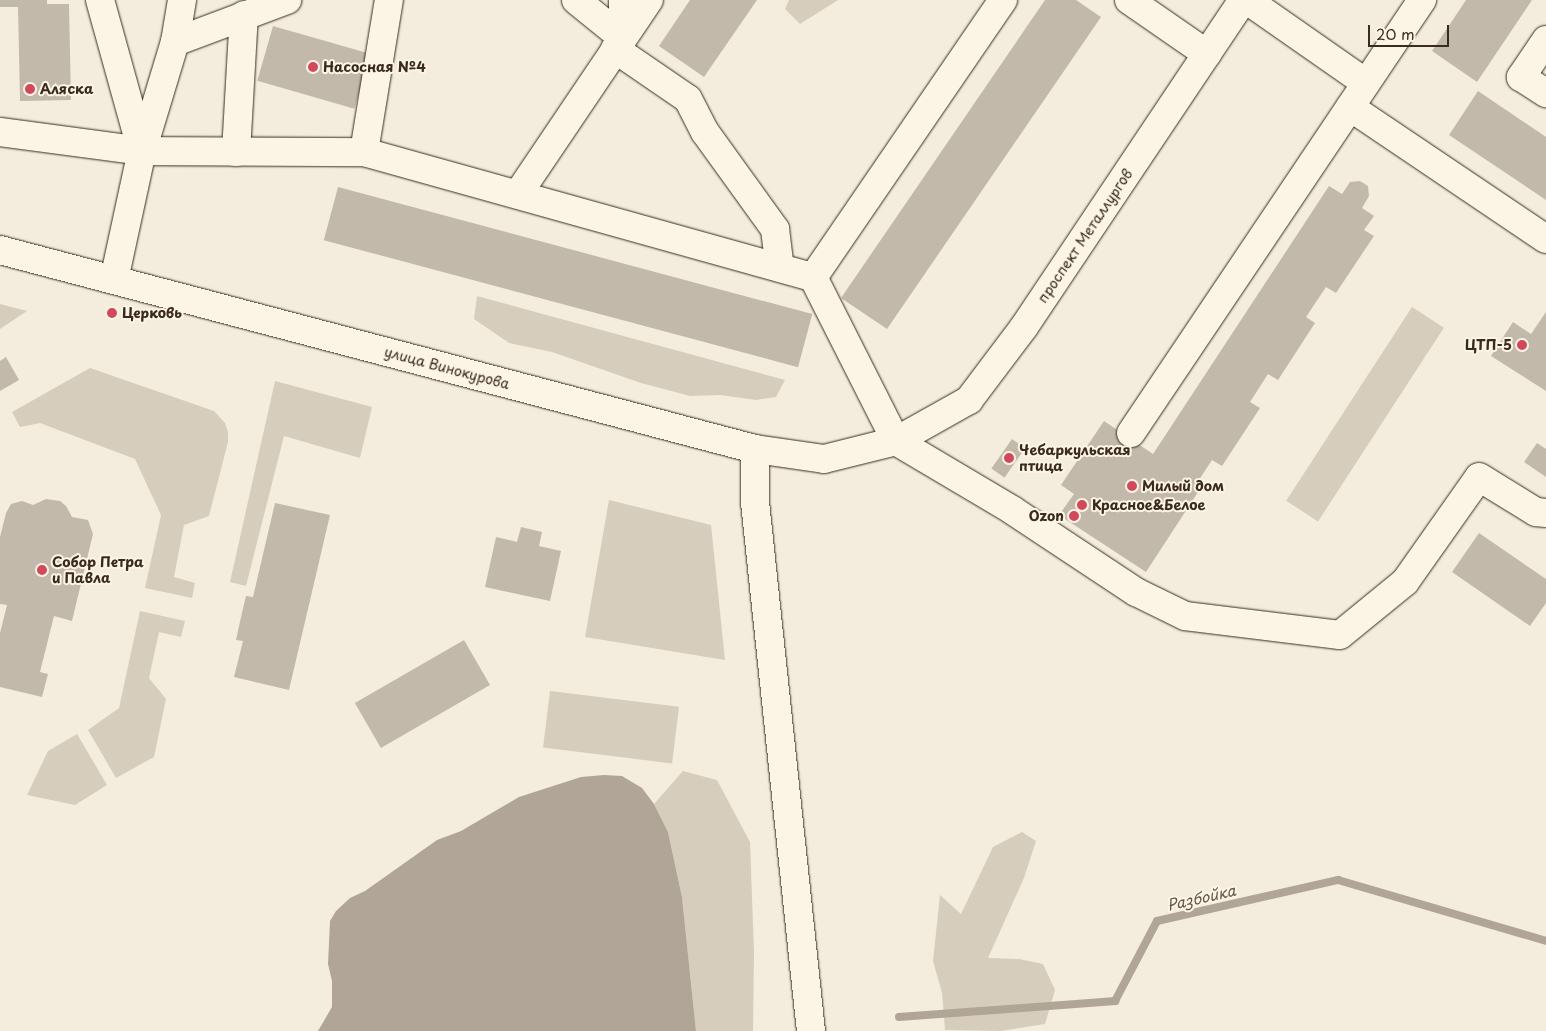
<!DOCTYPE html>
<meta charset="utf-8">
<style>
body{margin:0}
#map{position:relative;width:1546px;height:1031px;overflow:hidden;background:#f4eddd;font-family:"Playpen Sans",sans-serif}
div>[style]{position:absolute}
.green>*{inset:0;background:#d6cdbd;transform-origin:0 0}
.water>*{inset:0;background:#b0a596}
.stream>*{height:8px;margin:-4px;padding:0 4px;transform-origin:4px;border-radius:4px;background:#b0a596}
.building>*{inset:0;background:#c3b9aa;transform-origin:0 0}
.roads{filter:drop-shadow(0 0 1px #3b2a1e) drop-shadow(0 0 1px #3b2a1e)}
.minor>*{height:28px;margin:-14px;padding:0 14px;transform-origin:14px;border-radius:14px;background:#fcf5e5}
.dots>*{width:14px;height:14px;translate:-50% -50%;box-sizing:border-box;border:2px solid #fcf5e5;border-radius:50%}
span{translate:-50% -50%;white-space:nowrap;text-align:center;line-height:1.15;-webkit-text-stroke:4px #fcf5e5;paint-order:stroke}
.poi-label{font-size:14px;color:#3b2a1e;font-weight:700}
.left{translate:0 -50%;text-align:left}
.right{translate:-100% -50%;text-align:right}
.street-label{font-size:14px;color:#3b2a1e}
.water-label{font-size:15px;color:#645548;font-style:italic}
.scale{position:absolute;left:1368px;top:25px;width:81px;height:22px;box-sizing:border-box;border:2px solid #3b2a1e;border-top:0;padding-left:6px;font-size:15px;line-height:18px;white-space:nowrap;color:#3b2a1e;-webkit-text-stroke:4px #fcf5e5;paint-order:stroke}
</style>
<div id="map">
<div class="green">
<div style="clip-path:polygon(789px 0,838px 0,800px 24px,785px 9px)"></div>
<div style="clip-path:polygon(477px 296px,785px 380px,776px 397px,756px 400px,720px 395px,690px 396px,641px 383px,552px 352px,509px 343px,474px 319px)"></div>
<div style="clip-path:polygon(0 304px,27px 311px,0 329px)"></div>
<div style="left:1412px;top:307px;width:38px;height:231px;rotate:33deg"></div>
<div style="clip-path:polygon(90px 368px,214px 411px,225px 423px,228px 432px,228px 442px,209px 516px,184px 525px,174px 577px,195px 583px,192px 598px,145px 588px,161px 515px,135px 459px,40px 423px,20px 427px,12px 412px)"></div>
<div style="clip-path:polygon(275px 381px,372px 407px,360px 458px,284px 436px,246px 586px,230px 582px)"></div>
<div style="clip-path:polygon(609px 500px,711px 525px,725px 660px,585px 637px)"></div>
<div style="clip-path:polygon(140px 611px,185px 621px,181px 637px,159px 632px,149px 678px,166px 699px,154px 757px,116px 778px,88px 730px,119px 708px)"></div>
<div style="left:550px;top:691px;width:130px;height:57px;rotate:7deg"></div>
<div style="clip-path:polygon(77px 734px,107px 785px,75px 805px,27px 795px,48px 751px)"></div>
<div style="clip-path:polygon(683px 771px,717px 780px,750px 842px,754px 952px,753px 1031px,696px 1031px,682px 897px,668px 832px,654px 804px)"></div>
<div style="clip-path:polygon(1022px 832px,1036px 841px,1024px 878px,988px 958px,1019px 959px,1043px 964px,1055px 990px,1045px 1024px,1001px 1031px,945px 1030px,942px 993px,933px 961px,940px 895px,961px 914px,993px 847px)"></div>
</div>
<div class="water">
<div style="clip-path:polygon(604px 775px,622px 776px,642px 788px,654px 804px,668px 832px,682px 897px,696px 1031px,318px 1031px,332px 1007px,332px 981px,328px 964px,330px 921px,336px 911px,350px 898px,365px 891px,437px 840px,461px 831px,519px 797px,581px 777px)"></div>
</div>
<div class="stream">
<div style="left:899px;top:1017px;width:217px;rotate:-4.2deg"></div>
<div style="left:1115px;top:1001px;width:90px;rotate:-62.3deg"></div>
<div style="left:1157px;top:921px;width:186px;rotate:-12.8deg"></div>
<div style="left:1338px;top:880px;width:217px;rotate:16.3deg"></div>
</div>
<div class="building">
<div style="clip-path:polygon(0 0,47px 0,47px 4px,69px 4px,71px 100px,20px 101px,18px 7px,0 7px)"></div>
<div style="clip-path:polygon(690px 0,757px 0,704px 77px,659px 46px)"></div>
<div style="clip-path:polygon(1045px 0,1076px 0,1101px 17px,887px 329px,841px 298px)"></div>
<div style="clip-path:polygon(1466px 0,1532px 0,1477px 82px,1432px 51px)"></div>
<div style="left:273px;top:26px;width:101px;height:57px;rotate:16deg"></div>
<div style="clip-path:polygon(1478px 91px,1546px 137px,1546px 200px,1449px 135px)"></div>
<div style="clip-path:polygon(1360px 181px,1368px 186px,1369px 196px,1362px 208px,1374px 216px,1364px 230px,1374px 236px,1336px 293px,1326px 287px,1306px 317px,1315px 323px,1278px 380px,1268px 374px,1250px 402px,1260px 408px,1222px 466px,1212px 460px,1197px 483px,1202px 486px,1146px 572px,1059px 515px,1074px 494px,1061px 485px,1104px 421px,1153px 454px,1329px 186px,1342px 194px,1350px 182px)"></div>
<div style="left:338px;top:187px;width:491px;height:55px;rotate:15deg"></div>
<div style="clip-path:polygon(1546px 312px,1546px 391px,1491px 356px,1513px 322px,1531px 334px)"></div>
<div style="clip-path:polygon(6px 357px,19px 380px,0 391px,0 361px)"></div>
<div style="left:1012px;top:439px;width:16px;height:36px;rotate:35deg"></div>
<div style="clip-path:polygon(1537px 443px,1546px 449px,1546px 477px,1524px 462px)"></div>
<div style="clip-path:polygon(46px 499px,60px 501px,66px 506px,72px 517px,88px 520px,93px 534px,72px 621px,54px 616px,40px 672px,48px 674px,42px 697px,0 687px,0 633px,7px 605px,0 604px,0 537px,6px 513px,11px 504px,22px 501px,33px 505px)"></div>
<div style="clip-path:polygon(275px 503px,330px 515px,289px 690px,234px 677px,243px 641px,236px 640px,241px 617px,246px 596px,253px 597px)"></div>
<div style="clip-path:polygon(521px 527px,542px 532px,539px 546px,561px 551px,550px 601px,485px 587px,496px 537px,517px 542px)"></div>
<div style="clip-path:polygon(1479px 533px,1546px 579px,1546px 603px,1530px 626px,1452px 572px)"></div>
<div style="left:464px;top:640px;width:52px;height:126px;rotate:60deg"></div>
</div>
<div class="roads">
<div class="minor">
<div style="left:100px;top:0;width:157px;rotate:74.5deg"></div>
<div style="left:576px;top:0;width:60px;rotate:39deg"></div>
<div style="left:623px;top:0;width:38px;rotate:90deg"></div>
<div style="left:1003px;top:0;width:336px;rotate:124.4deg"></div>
<div style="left:813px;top:277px;width:184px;rotate:63.2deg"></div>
<div style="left:896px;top:441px;width:135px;rotate:30.7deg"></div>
<div style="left:1012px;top:510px;width:149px;rotate:33.5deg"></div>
<div style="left:1136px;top:592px;width:55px;rotate:26.1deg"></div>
<div style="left:1185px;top:616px;width:156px;rotate:7deg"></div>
<div style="left:1340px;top:635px;width:84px;rotate:-39.2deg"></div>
<div style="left:1405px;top:582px;width:128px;rotate:-54.8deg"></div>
<div style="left:1479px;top:477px;width:67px;rotate:31.6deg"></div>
<div style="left:1536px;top:512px;width:10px;rotate:6deg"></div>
<div style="left:1129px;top:0;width:95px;rotate:34.7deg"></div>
<div style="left:1247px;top:0;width:145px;rotate:34.9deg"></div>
<div style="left:1546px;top:40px;width:45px;rotate:124deg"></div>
<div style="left:1521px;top:77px;width:30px;rotate:33deg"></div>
<div style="left:175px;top:42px;width:120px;rotate:-20.6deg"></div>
<div style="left:615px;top:49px;width:88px;rotate:34.4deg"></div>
<div style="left:688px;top:99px;width:37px;rotate:63deg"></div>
<div style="left:705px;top:132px;width:120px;rotate:54.2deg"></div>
<div style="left:775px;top:229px;width:39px;rotate:83deg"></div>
<div style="left:1350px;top:107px;width:236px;rotate:34deg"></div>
<div style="left:0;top:132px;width:143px;rotate:7.6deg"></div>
<div style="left:142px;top:151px;width:222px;rotate:0.3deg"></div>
<div style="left:364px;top:152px;width:466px;rotate:15.6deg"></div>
<div style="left:236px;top:152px;width:137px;rotate:-86.7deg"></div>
<div style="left:364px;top:152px;width:154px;rotate:-80.7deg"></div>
<div style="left:518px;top:194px;width:234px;rotate:-56deg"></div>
<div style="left:0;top:250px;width:781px;rotate:14.77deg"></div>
<div style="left:755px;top:449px;width:70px;rotate:8.2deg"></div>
<div style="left:824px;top:459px;width:74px;rotate:-14deg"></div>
<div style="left:896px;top:441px;width:84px;rotate:-29.3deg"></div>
<div style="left:969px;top:400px;width:91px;rotate:-53deg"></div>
<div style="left:1024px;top:327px;width:394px;rotate:-56.2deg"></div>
<div style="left:114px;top:280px;width:132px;rotate:-77.8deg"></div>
<div style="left:142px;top:151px;width:114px;rotate:-73.2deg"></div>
<div style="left:175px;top:42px;width:43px;rotate:-80.5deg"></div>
<div style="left:1131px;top:433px;width:522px;rotate:-56.1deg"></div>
<div style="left:755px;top:449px;width:53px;rotate:90deg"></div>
<div style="left:755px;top:502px;width:532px;rotate:83.96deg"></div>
</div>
</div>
<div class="dots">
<div style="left:313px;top:67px;background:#d1495b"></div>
<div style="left:30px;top:89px;background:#d1495b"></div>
<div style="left:112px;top:313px;background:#d1495b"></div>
<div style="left:1522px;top:345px;background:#d1495b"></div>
<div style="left:1009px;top:458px;background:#d1495b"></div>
<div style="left:1132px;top:486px;background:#d1495b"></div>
<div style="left:1082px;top:505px;background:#d1495b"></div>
<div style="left:1074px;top:516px;background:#d1495b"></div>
<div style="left:42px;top:570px;background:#d1495b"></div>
</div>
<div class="poi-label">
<span class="left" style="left:323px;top:67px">Насосная №4</span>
<span class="left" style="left:40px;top:89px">Аляска</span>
<span class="left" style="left:122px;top:313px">Церковь</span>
<span class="right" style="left:1512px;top:345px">ЦТП-5</span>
<span class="left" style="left:1019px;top:458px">Чебаркульская<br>птица</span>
<span class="left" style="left:1142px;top:486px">Милый дом</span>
<span class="left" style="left:1092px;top:505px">Красное&amp;Белое</span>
<span class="right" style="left:1064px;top:516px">Ozon</span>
<span class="left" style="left:52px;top:570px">Собор Петра<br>и Павла</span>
</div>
<div class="street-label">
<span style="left:1085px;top:236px;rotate:-56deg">проспект Металлургов</span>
<span style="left:447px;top:368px;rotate:15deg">улица Винокурова</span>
</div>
<div class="water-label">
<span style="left:1201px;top:897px;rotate:-13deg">Разбойка</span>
</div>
<div class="scale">20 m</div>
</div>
